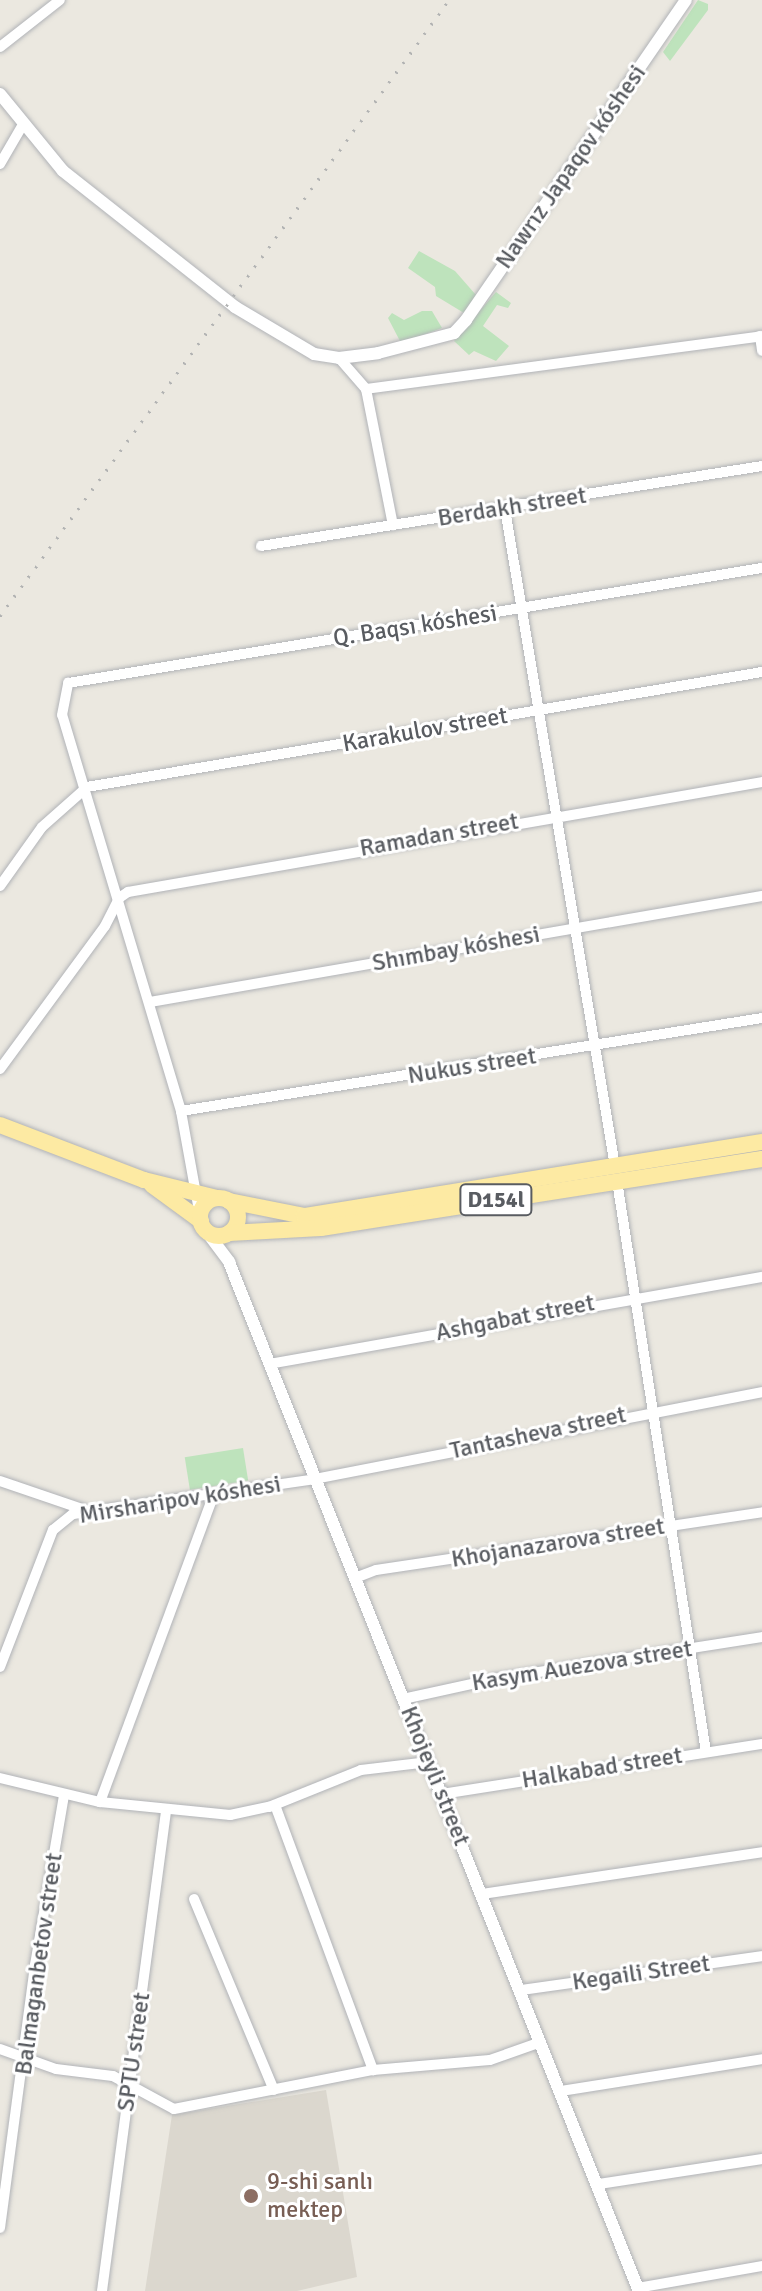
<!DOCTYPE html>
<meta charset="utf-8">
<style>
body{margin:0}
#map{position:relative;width:762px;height:2291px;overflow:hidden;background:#ebe8e0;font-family:Signika,sans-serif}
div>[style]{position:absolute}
.education>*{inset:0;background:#dbd7ce}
.green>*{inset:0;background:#bee3bc;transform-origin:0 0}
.roads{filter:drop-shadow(0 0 2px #b1b3b7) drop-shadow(0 0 2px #b1b3b7)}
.minor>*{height:10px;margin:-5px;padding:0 5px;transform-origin:5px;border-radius:5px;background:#fff}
.tertiary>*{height:12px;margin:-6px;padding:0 6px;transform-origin:6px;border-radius:6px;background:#fff}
.primary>*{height:16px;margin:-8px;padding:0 8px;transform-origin:8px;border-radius:8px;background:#fdeaa3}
.primary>.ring{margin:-8px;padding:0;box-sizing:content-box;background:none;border:16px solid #fdeaa3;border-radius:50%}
.rail>*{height:3px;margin-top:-1.5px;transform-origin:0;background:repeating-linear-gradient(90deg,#b1b2b2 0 2px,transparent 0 12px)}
.dots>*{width:22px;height:22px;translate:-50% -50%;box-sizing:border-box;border:4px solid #fff;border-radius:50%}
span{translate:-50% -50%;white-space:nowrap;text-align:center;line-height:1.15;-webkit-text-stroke:6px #fff;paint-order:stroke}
.shield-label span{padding:2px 6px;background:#fff;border:2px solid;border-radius:6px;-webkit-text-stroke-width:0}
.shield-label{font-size:22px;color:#595c61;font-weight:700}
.street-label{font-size:24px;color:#595c61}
.education-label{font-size:24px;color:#785e54}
.left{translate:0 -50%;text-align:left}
</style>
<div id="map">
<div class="education">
<div style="clip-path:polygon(326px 2090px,357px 2277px,297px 2291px,145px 2291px,172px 2115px)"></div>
</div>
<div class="green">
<div style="clip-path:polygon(698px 0,708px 4px,708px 10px,670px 61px,663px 52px)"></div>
<div style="clip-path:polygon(419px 251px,455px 271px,476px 295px,464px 313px,436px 296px,435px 287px,408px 268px)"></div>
<div style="clip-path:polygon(496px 292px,511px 303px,508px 308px,497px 305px,483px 326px,509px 346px,496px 361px,474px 351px,469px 355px,454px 341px)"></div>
<div style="clip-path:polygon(422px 311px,432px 311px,442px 328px,401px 343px,388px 318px,392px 313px,404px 320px)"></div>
<div style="left:243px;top:1448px;width:33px;height:59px;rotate:81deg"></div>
</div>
<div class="roads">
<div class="minor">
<div style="left:0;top:47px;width:76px;rotate:-38.1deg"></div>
<div style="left:0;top:164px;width:44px;rotate:-59.9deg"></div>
<div style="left:760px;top:336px;width:15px;rotate:82deg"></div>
<div style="left:339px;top:358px;width:41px;rotate:48.9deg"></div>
<div style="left:366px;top:389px;width:139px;rotate:78.8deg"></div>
<div style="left:366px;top:389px;width:400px;rotate:-7.6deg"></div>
<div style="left:505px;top:509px;width:666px;rotate:80.5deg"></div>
<div style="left:261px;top:546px;width:507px;rotate:-9.07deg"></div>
<div style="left:0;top:886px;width:72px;rotate:-54.6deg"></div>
<div style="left:42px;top:827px;width:60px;rotate:-41.6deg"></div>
<div style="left:87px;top:787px;width:685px;rotate:-9.67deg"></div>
<div style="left:150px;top:1002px;width:621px;rotate:-9.83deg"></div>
<div style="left:0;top:1069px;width:177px;rotate:-53.7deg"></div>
<div style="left:105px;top:926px;width:31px;rotate:-63deg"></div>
<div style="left:119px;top:898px;width:11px;rotate:-34deg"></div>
<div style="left:128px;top:892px;width:643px;rotate:-9.84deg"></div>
<div style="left:181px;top:1111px;width:588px;rotate:-9.09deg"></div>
<div style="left:617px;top:1181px;width:578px;rotate:81.14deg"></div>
<div style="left:200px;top:1216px;width:107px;rotate:-100.3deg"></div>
<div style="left:181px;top:1111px;width:413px;rotate:-106.7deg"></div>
<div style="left:62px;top:715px;width:33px;rotate:-79deg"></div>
<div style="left:68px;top:683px;width:703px;rotate:-9.41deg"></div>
<div style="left:269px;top:1364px;width:501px;rotate:-10.01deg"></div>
<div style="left:0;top:1481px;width:93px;rotate:18.8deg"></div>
<div style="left:355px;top:1578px;width:22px;rotate:-21deg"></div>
<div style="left:376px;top:1570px;width:390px;rotate:-8.5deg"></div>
<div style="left:0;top:1667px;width:147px;rotate:-68.9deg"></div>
<div style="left:53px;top:1530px;width:26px;rotate:-39deg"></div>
<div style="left:73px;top:1514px;width:245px;rotate:-8.2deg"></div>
<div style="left:315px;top:1479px;width:455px;rotate:-11deg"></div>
<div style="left:403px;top:1699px;width:93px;rotate:-12.4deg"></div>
<div style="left:494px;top:1679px;width:271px;rotate:-8.9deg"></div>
<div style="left:0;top:1778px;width:103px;rotate:13.5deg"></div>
<div style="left:100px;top:1802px;width:131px;rotate:5.7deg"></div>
<div style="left:230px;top:1815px;width:40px;rotate:-12deg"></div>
<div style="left:269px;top:1807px;width:99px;rotate:-21.9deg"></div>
<div style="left:361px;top:1770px;width:68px;rotate:-6.7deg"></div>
<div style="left:442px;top:1794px;width:324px;rotate:-8.9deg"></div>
<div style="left:100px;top:1802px;width:328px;rotate:-69.7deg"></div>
<div style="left:275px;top:1805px;width:283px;rotate:69.7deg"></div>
<div style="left:482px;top:1894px;width:283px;rotate:-8.5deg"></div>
<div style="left:194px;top:1899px;width:207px;rotate:67.3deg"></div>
<div style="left:521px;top:1990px;width:243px;rotate:-8deg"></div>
<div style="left:0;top:2049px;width:59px;rotate:19.7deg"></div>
<div style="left:56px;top:2069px;width:57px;rotate:7deg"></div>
<div style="left:113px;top:2076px;width:69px;rotate:28.4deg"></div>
<div style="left:174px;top:2109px;width:203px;rotate:-11.1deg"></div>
<div style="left:373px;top:2070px;width:117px;rotate:-4.9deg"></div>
<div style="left:490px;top:2060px;width:54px;rotate:-19.4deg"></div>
<div style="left:561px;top:2091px;width:204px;rotate:-9deg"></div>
<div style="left:599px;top:2184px;width:165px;rotate:-8.7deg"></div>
<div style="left:0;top:2228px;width:265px;rotate:-82.4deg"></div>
<div style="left:35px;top:1965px;width:172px;rotate:-80.3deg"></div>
<div style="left:637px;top:2288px;width:127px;rotate:-10deg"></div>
<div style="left:102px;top:2291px;width:483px;rotate:-82.4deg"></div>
</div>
<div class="tertiary">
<div style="left:0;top:94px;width:99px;rotate:50.7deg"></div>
<div style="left:63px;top:171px;width:219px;rotate:38.3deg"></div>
<div style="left:235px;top:307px;width:92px;rotate:30.7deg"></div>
<div style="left:314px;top:354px;width:25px;rotate:9deg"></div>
<div style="left:339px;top:358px;width:39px;rotate:-7deg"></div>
<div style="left:378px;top:353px;width:79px;rotate:-14.7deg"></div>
<div style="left:454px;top:333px;width:18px;rotate:-47deg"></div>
<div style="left:466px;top:320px;width:388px;rotate:-55.5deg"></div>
<div style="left:206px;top:1231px;width:39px;rotate:53deg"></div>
<div style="left:229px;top:1262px;width:1108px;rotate:68.28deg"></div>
</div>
<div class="primary">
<div style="left:0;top:1125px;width:154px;rotate:20.9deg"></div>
<div style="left:144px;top:1180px;width:75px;rotate:13.9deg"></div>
<div style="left:152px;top:1185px;width:61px;rotate:36.3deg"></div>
<div class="ring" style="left:200px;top:1198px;width:22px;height:22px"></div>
<div style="left:229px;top:1201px;width:76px;rotate:11.3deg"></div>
<div style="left:304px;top:1216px;width:464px;rotate:-9.2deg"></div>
<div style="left:229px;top:1233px;width:92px;rotate:-3.1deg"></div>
<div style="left:321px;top:1228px;width:446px;rotate:-8.9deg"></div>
</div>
</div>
<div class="rail">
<div style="left:0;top:616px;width:762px;rotate:-53.91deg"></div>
</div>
<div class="dots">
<div style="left:251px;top:2196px;background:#8d6e63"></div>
</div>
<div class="shield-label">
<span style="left:496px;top:1200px">D154l</span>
</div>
<div class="street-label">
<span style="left:571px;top:167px;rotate:-55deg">Nawrız Japaqov kóshesi</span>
<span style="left:512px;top:507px;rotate:-9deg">Berdakh street</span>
<span style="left:415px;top:626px;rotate:-9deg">Q. Baqsı kóshesi</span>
<span style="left:425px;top:730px;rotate:-10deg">Karakulov street</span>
<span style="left:439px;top:835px;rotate:-10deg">Ramadan street</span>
<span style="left:456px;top:949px;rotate:-10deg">Shımbay kóshesi</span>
<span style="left:472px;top:1066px;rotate:-9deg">Nukus street</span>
<span style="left:515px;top:1318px;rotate:-11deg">Ashgabat street</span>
<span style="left:538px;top:1433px;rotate:-12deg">Tantasheva street</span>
<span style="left:180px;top:1500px;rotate:-9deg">Mirsharipov kóshesi</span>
<span style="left:558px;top:1543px;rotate:-9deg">Khojanazarova street</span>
<span style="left:582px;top:1666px;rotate:-9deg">Kasym Auezova street</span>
<span style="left:602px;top:1768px;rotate:-9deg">Halkabad street</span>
<span style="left:435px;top:1776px;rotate:68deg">Khojeyli street</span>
<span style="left:39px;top:1964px;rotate:-82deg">Balmaganbetov street</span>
<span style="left:641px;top:1973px;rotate:-8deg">Kegaili Street</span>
<span style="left:134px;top:2052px;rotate:-82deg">SPTU street</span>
</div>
<div class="education-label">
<span class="left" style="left:267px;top:2196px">9-shi sanlı<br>mektep</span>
</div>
</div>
